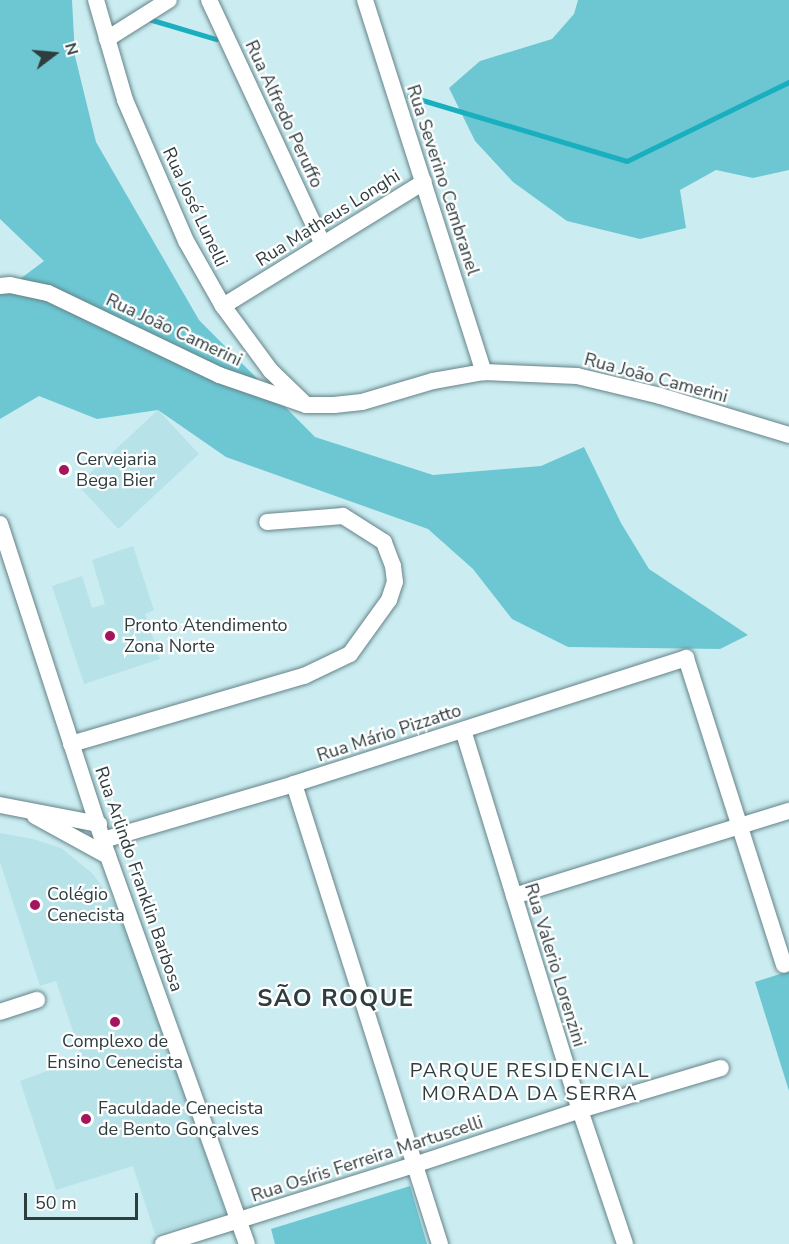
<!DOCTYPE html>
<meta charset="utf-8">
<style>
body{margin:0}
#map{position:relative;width:789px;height:1244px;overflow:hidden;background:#cbedf2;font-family:"Nunito Sans",sans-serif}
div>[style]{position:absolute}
.built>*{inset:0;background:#b6e2e8;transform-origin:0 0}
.green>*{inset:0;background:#6dc7d3}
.stream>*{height:4.5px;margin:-2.25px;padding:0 2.25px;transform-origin:2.25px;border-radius:2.25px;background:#19afbf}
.roads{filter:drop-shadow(0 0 2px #648387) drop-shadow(0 0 2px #648387)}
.minor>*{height:16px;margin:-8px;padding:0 8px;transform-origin:8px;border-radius:8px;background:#fff}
.dots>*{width:16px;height:16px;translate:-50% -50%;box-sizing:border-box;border:3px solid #fff;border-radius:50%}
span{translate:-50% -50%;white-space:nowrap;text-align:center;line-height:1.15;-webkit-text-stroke:4.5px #fff;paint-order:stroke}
.street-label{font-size:18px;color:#2f3d3f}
.poi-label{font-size:18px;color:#2f3d3f}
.left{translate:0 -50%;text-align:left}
.neighbourhood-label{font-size:20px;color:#2f3d3f;letter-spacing:1.5px}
.district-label{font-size:24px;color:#2f3d3f;font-weight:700;letter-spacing:1.5px}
.north{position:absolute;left:24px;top:24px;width:60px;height:60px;-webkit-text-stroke:4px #fff;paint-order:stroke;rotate:74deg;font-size:16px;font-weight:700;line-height:24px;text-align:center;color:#2f3d3f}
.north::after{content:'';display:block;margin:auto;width:21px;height:27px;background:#2f3d3f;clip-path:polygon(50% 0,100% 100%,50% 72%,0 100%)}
.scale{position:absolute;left:24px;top:1193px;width:114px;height:27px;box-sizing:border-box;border:3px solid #2f3d3f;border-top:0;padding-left:8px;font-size:18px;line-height:21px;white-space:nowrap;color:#2f3d3f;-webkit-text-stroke:4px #fff;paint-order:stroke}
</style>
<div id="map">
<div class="built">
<div style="left:158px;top:410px;width:60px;height:110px;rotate:47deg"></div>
<div style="clip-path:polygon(133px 546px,154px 610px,145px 614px,160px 659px,84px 684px,52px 586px,82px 576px,92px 608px,105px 604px,92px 560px)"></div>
<div style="clip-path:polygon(0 833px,33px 839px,61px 848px,93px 874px,124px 918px,226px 1213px,155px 1234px,133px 1166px,56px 1190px,20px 1081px,82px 1058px,56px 981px,40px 986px,0 862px)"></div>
</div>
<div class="green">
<div style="clip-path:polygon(0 0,72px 0,75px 56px,96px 142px,199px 320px,315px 437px,433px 475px,541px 466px,584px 447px,621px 523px,649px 569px,748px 635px,720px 649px,568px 647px,512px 619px,473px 569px,428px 529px,226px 457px,158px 410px,97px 419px,39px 396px,0 419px,0 294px,44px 261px,0 219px)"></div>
<div style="clip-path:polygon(578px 0,789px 0,789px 170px,753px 178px,716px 170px,680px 190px,686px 228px,640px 239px,567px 221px,513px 182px,475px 141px,449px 88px,480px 61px,552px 39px,574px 14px)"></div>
<div style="clip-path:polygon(789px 971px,789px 1091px,755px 982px)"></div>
<div style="clip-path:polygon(410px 1186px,427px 1244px,275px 1244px,271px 1229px)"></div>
</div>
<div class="stream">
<div style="left:149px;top:19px;width:70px;rotate:16.6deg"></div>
<div style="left:409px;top:96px;width:227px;rotate:16.6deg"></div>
<div style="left:627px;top:161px;width:180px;rotate:-26deg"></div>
</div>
<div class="roads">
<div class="minor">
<div style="left:96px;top:0;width:104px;rotate:73.8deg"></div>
<div style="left:125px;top:100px;width:154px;rotate:66.6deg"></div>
<div style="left:186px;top:241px;width:75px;rotate:60.4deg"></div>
<div style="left:223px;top:306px;width:81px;rotate:53.6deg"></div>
<div style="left:271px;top:371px;width:45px;rotate:44.1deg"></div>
<div style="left:209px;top:0;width:269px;rotate:65deg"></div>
<div style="left:365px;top:0;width:391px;rotate:72.3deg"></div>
<div style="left:107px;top:39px;width:73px;rotate:-32.2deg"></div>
<div style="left:0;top:286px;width:10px;rotate:-6deg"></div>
<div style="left:10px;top:285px;width:39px;rotate:12deg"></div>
<div style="left:48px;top:293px;width:190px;rotate:25.6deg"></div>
<div style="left:219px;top:375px;width:92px;rotate:19deg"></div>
<div style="left:306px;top:405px;width:28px"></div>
<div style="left:334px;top:405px;width:28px;rotate:-6deg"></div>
<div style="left:362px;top:402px;width:74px;rotate:-16.5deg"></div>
<div style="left:433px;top:381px;width:52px;rotate:-10deg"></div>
<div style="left:484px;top:372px;width:93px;rotate:2.5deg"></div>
<div style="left:577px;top:376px;width:85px;rotate:13.5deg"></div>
<div style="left:660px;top:396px;width:135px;rotate:16.8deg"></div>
<div style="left:223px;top:306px;width:236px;rotate:-31.7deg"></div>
<div style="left:0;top:524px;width:349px;rotate:72deg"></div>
<div style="left:108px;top:856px;width:412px;rotate:70.3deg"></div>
<div style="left:463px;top:730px;width:398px;rotate:72.9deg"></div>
<div style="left:580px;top:1110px;width:141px;rotate:71.4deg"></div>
<div style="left:71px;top:744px;width:243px;rotate:-16.3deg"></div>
<div style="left:304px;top:676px;width:51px;rotate:-25.6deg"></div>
<div style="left:350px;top:654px;width:67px;rotate:-54.2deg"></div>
<div style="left:389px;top:600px;width:19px;rotate:-72deg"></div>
<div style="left:395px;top:582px;width:16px;rotate:-97deg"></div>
<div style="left:393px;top:566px;width:26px;rotate:-111deg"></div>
<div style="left:384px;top:542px;width:49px;rotate:-147.6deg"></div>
<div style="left:343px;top:516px;width:76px;rotate:175.5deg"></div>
<div style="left:294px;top:784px;width:483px;rotate:72.4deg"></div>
<div style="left:0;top:805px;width:101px;rotate:10.9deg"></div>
<div style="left:35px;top:816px;width:83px;rotate:28.7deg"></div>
<div style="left:103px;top:840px;width:199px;rotate:-16.3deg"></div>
<div style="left:294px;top:784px;width:412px;rotate:-17.8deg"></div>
<div style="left:686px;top:658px;width:322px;rotate:72.3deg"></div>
<div style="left:514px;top:896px;width:288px;rotate:-17.2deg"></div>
<div style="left:0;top:1012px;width:39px;rotate:-18deg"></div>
<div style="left:163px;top:1244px;width:263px;rotate:-17.5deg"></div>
<div style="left:414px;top:1165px;width:175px;rotate:-18.3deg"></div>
<div style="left:580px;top:1110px;width:147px;rotate:-16.6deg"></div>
</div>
</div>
<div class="dots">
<div style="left:64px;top:470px;background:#a3165d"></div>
<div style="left:110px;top:636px;background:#a3165d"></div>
<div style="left:35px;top:905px;background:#a3165d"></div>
<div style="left:115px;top:1022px;background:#a3165d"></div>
<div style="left:86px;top:1119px;background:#a3165d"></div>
</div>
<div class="street-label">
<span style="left:284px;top:114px;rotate:65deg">Rua Alfredo Peruffo</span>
<span style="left:443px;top:180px;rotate:72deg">Rua Severino Cembranel</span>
<span style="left:195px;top:207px;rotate:65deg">Rua José Lunelli</span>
<span style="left:328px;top:218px;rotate:-32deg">Rua Matheus Longhi</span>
<span style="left:174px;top:330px;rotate:25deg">Rua João Camerini</span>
<span style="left:656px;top:378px;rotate:15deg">Rua João Camerini</span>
<span style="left:389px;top:733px;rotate:-18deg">Rua Mário Pizzatto</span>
<span style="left:139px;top:879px;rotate:71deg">Rua Arlindo Franklin Barbosa</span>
<span style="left:555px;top:965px;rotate:73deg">Rua Valerio Lorenzini</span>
<span style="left:367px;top:1159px;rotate:-18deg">Rua Osíris Ferreira Martuscelli</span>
</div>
<div class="poi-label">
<span class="left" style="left:76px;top:470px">Cervejaria<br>Bega Bier</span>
<span class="left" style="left:124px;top:636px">Pronto Atendimento<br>Zona Norte</span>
<span class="left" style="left:47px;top:905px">Colégio<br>Cenecista</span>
<span style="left:115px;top:1052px">Complexo de<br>Ensino Cenecista</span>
<span class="left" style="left:98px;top:1119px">Faculdade Cenecista<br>de Bento Gonçalves</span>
</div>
<div class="neighbourhood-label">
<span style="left:530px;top:1082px">PARQUE RESIDENCIAL<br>MORADA DA SERRA</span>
</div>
<div class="district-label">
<span style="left:336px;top:999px">SÃO ROQUE</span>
</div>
<div class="north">N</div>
<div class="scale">50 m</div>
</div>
